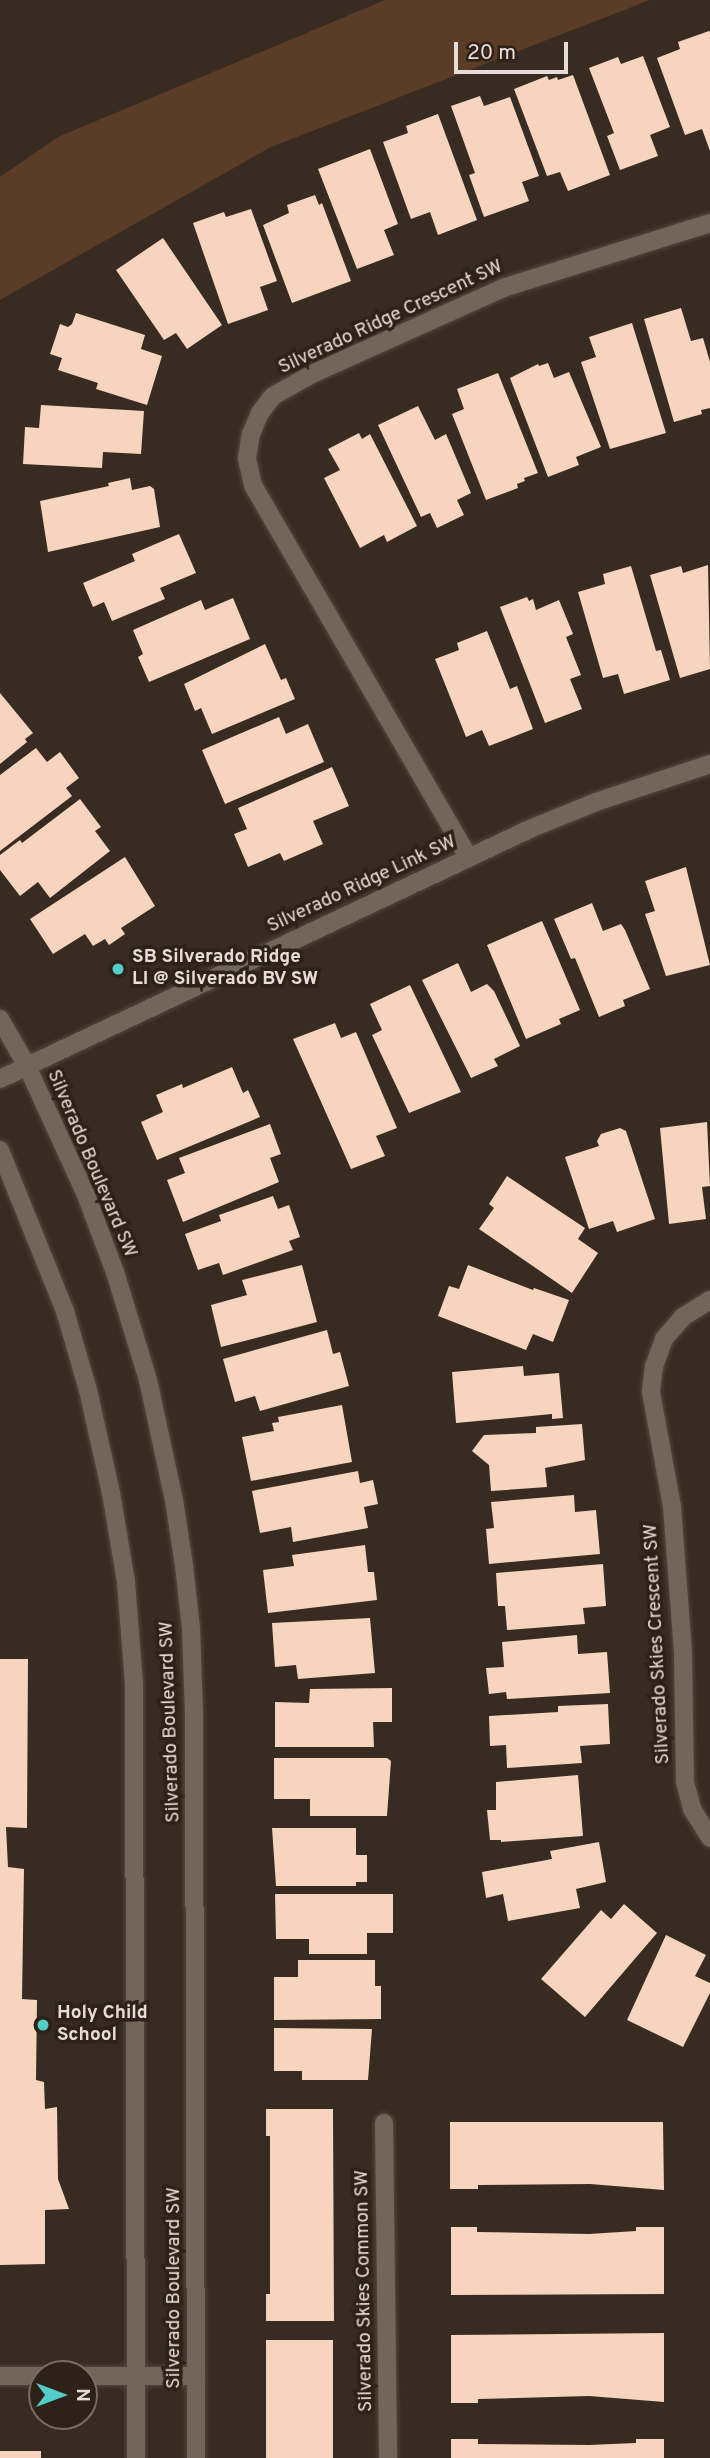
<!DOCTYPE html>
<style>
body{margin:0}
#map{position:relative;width:710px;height:2458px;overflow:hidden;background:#382b22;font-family:Overpass,sans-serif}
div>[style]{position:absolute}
.green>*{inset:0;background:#5b3c27}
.building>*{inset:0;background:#f7d4bd;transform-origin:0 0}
.roads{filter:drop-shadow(0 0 2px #534840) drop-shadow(0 0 2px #534840)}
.minor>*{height:18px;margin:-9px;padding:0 9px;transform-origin:9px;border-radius:9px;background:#74655b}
.dots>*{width:19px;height:19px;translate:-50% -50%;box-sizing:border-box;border:4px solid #2e2118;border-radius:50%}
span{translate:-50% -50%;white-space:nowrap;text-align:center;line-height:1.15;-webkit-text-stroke:7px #2e2118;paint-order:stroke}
.street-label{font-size:19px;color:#e6ddd8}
.poi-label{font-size:19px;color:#e6ddd8;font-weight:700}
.left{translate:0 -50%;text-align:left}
.north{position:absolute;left:28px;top:2360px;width:70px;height:70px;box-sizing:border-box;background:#2e2118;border:2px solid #786c65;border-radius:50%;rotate:90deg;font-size:19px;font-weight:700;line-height:28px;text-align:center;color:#e6ddd8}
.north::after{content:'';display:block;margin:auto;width:24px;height:32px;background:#53cdca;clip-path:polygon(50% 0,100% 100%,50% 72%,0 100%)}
.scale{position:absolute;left:454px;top:42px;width:114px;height:32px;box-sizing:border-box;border:4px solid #e6ddd8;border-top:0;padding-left:9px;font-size:21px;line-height:24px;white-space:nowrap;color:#e6ddd8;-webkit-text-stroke:5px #2e2118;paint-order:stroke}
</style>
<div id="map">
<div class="green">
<div style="clip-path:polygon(385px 0,650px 0,271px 147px,0 300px,0 177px,58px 137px)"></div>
</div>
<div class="building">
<div style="clip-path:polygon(709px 31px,710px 32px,710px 151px,702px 129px,685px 135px,657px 58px,680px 49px,678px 42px)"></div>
<div style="clip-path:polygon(643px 56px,670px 127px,650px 135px,658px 156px,620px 170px,607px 136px,614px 133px,589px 68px,618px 57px,621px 64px)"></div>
<div style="clip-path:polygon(573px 75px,610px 175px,568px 191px,560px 172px,547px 176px,514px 89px,547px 76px,549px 80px,557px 77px,558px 80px)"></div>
<div style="clip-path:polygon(480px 96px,484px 106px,510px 97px,539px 176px,522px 182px,529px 201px,484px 217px,469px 175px,475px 173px,451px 106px)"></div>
<div style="clip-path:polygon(438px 114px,477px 220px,438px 235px,430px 212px,411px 219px,383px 142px,408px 133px,406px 126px)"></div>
<div style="clip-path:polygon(370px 149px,398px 224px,384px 230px,394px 255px,357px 269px,318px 169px)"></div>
<div style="clip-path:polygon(315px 195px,319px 205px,322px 203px,351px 281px,292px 303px,263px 225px,289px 213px,287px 205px)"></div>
<div style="clip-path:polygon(251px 209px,277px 281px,260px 287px,268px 310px,228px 324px,193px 223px,224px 212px,226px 217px)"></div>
<div style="clip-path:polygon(163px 238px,222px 325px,187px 349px,176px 333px,164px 340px,116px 270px)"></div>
<div style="clip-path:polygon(681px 308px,691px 341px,703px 338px,710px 362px,710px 408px,701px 410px,702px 414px,674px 422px,644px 319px)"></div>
<div style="clip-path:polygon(76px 313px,145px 335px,141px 349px,162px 356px,147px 405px,96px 389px,98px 383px,58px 370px,62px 358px,50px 354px,60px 324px,68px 327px,72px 324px)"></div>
<div style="clip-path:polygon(632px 323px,666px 433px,610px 449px,581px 362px,596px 357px,589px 337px)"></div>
<div style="clip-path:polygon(548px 363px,554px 378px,569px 372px,601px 447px,576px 457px,579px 465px,548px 477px,510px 378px,538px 364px,539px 366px)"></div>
<div style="clip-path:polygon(498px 373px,538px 473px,524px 478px,525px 481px,517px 484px,518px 488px,486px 500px,452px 414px,464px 409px,457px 389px)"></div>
<div style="clip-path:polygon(41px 405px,144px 411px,141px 454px,103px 452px,102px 468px,23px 464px,25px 427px,39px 428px)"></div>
<div style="clip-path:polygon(418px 406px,435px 440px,446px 434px,471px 493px,457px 500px,464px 515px,437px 528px,430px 513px,421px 517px,378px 425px)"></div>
<div style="clip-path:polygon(359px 433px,362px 439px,370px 434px,417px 526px,387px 542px,384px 535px,360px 548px,324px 478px,340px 470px,328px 449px)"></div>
<div style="clip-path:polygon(130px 478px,132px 490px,150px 486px,154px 489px,160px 527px,48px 552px,40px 501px,109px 486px,108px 483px)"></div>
<div style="clip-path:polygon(179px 534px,196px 573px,160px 588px,165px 599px,112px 621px,104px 602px,93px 607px,83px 583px,135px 561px,132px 554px)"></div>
<div style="clip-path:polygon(708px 565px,710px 669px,680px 678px,650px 575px,681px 566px,683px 573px)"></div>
<div style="clip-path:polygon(631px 566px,656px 651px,661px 650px,670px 680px,624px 694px,618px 674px,603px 678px,578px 592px,605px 584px,603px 574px)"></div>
<div style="clip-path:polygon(527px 597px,529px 601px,533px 599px,536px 610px,559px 600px,573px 634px,566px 637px,581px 675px,570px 679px,582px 709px,545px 723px,500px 607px)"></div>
<div style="clip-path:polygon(233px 598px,250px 639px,149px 682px,138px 657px,143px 654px,133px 630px,201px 600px,205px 610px)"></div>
<div style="clip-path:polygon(487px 631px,510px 689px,517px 686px,533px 729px,489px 746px,482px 730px,466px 737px,435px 659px,459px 650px,457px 643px)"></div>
<div style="clip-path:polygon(265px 644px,281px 680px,286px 678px,295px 699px,212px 734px,201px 708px,195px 711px,184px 684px)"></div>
<div style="clip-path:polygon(0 693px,33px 733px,25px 739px,27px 742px,0 764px)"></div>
<div style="clip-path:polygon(279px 717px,286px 734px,308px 724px,324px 762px,225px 804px,202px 750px)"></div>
<div style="clip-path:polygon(36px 748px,47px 762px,60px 752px,79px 778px,66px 788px,72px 796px,0 851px,0 775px)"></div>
<div style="clip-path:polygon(332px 767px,349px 806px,313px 821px,323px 844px,284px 861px,280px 853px,248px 867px,234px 834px,247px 829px,238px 808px)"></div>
<div style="clip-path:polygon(80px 799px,101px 827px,95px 831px,110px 851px,50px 898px,38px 882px,20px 896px,0 870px,0 855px,20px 840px,22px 843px)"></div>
<div style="clip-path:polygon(125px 857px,155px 906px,121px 928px,125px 934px,109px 945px,105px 939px,93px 946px,85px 934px,53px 954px,30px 919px)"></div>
<div style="clip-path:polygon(686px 867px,710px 965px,666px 976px,645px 914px,655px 911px,645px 881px)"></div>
<div style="clip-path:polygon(592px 903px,603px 931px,621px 924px,625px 930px,650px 989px,623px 1000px,625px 1006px,599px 1017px,575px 958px,571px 959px,554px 919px)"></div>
<div style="clip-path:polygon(542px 921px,580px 1010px,559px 1019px,561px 1024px,526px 1039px,487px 945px)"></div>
<div style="clip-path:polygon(458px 963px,471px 992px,487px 984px,494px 991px,520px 1046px,494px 1059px,498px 1066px,471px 1078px,422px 980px)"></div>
<div style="clip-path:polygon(410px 985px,461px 1092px,409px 1113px,372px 1035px,382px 1030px,370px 1004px)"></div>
<div style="clip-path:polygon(335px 1023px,341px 1038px,356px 1032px,397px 1128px,376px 1136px,385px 1156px,351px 1169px,293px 1039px)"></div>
<div style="clip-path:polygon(232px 1067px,243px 1093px,248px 1090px,260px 1117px,157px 1160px,141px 1122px,163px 1112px,156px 1095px,182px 1084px,183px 1088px)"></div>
<div style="clip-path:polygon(707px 1122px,710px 1186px,702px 1187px,706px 1219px,669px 1224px,660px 1128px)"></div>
<div style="clip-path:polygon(270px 1124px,281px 1154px,270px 1158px,279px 1182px,183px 1222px,167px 1180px,185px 1173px,179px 1158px)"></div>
<div style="clip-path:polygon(620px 1128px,626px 1131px,655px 1219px,617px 1232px,613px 1221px,589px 1229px,565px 1157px,599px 1146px,597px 1141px,601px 1134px)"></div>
<div style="clip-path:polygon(507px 1176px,585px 1228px,578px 1239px,598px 1253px,572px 1293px,479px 1229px,494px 1208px,489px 1204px)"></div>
<div style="clip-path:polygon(273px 1196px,278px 1209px,289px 1205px,300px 1237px,289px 1241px,293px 1250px,223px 1275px,219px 1263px,198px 1270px,185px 1234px,221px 1221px,219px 1215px)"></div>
<div style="clip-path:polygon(302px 1265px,317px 1322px,221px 1347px,211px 1305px,247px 1295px,242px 1280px)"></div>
<div style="clip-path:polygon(468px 1265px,533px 1290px,534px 1288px,569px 1300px,553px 1342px,533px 1334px,526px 1350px,438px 1316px,449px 1286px,459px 1289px)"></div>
<div style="clip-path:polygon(327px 1330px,333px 1354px,340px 1352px,349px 1386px,260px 1411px,255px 1396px,235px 1402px,223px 1359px)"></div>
<div style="clip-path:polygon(523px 1366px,524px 1376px,559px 1373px,563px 1418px,552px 1419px,552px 1414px,456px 1423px,452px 1372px)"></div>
<div style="clip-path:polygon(342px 1405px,352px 1462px,251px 1481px,242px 1437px,274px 1431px,272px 1423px,279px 1422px,278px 1417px)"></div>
<div style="clip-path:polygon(582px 1424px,585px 1460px,545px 1468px,547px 1487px,491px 1491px,489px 1465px,472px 1451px,484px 1435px,536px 1433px,536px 1427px)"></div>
<div style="clip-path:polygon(358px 1471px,360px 1483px,373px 1480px,378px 1504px,364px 1507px,368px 1528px,293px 1542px,291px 1527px,260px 1533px,252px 1491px)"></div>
<div style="clip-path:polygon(574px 1495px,575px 1512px,596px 1510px,600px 1554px,489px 1564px,486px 1529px,494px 1528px,491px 1502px)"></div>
<div style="clip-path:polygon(365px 1545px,368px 1572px,374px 1572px,377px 1600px,268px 1613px,263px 1570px,294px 1566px,292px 1555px)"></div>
<div style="clip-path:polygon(603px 1564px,606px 1606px,583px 1608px,585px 1624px,507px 1630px,505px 1606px,498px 1606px,496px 1573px)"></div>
<div style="clip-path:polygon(370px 1618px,375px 1673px,298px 1679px,296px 1665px,275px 1667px,272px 1623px)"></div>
<div style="clip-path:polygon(577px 1635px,578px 1654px,607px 1652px,610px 1693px,507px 1699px,506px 1692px,489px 1694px,486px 1668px,504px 1667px,502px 1642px)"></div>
<div style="clip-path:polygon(0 1659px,28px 1659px,27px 1828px,6px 1827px,8px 1867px,24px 1869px,22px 1999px,37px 2000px,36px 2080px,44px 2082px,45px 2109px,57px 2107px,58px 2179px,69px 2209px,45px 2210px,45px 2264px,0 2265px)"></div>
<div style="clip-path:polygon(392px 1688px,392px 1722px,373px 1722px,374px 1747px,275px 1747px,275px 1702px,309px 1703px,310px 1689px)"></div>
<div style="clip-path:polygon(608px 1704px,610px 1744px,580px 1746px,582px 1763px,507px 1768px,506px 1745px,490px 1746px,489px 1716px,558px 1712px,558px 1706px)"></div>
<div style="clip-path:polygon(274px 1758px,387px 1758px,391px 1761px,387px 1816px,310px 1816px,310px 1799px,274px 1799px)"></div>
<div style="clip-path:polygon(578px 1775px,583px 1836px,501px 1842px,501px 1840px,490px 1840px,487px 1810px,496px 1810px,496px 1782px)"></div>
<div style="clip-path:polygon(272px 1828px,356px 1828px,356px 1855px,367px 1855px,367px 1882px,356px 1882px,356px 1886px,276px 1886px)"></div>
<div style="clip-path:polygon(599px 1842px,606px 1882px,576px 1889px,580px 1908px,508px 1921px,503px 1894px,486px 1898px,482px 1872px,552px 1859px,550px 1851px)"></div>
<div style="clip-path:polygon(275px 1894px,393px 1894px,393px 1933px,367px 1933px,367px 1954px,309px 1954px,309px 1939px,276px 1939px)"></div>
<div style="clip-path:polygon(624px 1904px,657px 1933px,585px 2017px,541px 1979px,601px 1910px,611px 1919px)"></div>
<div style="clip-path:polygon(666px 1935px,706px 1955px,695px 1976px,710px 1983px,710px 1993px,683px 2047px,627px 2020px)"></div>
<div style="clip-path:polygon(298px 1960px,375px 1960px,375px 1986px,381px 1986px,381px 2019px,274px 2020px,274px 1977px,298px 1977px)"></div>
<div style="clip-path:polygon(274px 2028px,372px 2029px,368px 2080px,302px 2080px,302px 2071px,274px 2071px)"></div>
<div style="clip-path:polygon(266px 2109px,333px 2109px,334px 2321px,266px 2321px,266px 2294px,270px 2294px,270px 2136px,266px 2136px)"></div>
<div style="clip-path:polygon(450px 2122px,663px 2122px,664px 2190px,590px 2184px,478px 2185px,478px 2189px,450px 2189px)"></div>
<div style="clip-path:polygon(451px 2227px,477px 2227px,477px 2232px,589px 2234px,636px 2231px,636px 2227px,664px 2227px,664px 2294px,451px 2295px)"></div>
<div style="clip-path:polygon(664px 2333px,664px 2402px,589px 2396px,478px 2399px,478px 2403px,451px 2403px,451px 2335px)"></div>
<div style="left:333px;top:2340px;width:118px;height:67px;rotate:90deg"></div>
<div style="clip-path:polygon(451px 2439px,478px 2439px,478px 2444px,589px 2445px,636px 2443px,636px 2439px,664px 2439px,664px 2458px,451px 2458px)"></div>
<div style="left:0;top:2451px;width:41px;height:7px"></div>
</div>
<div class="roads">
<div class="minor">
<div style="left:469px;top:858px;width:431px;rotate:-120.1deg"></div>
<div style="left:253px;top:485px;width:28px;rotate:-103deg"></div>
<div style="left:247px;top:458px;width:24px;rotate:-81deg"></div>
<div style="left:251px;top:434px;width:23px;rotate:-67deg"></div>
<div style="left:260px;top:413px;width:21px;rotate:-53deg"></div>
<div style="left:273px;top:396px;width:47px;rotate:-29.3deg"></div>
<div style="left:314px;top:373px;width:207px;rotate:-24.2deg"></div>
<div style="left:503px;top:288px;width:217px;rotate:-17.4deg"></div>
<div style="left:0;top:1019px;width:54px;rotate:60.1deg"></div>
<div style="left:27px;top:1066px;width:142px;rotate:65.4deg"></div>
<div style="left:86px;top:1195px;width:82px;rotate:69.4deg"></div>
<div style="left:115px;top:1272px;width:113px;rotate:73deg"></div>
<div style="left:148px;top:1380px;width:123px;rotate:77.8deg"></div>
<div style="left:174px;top:1500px;width:66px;rotate:81.3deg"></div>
<div style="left:184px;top:1565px;width:63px;rotate:83.7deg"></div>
<div style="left:191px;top:1628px;width:85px;rotate:88deg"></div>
<div style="left:194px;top:1713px;width:745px;rotate:89.85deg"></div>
<div style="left:0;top:1079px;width:588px;rotate:-25.26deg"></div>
<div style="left:532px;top:828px;width:69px;rotate:-22.1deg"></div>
<div style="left:596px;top:802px;width:120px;rotate:-18.4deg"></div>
<div style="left:0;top:1150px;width:174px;rotate:68deg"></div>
<div style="left:65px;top:1311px;width:82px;rotate:73.8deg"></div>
<div style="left:88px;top:1390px;width:106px;rotate:77.4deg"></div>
<div style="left:111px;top:1493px;width:90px;rotate:80.4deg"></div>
<div style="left:126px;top:1582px;width:102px;rotate:85.5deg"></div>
<div style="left:134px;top:1684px;width:774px;rotate:89.85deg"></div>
<div style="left:710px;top:1300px;width:32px;rotate:148deg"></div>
<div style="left:683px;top:1317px;width:29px;rotate:131deg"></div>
<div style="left:664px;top:1339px;width:29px;rotate:110deg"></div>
<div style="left:654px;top:1366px;width:26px;rotate:97deg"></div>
<div style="left:651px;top:1392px;width:116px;rotate:79.6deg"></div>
<div style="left:672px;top:1506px;width:148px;rotate:85.7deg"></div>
<div style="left:683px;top:1654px;width:128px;rotate:89.1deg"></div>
<div style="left:685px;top:1782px;width:28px;rotate:75deg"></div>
<div style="left:692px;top:1809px;width:34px;rotate:58deg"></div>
<div style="left:384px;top:2123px;width:335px;rotate:89.3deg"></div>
<div style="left:0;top:2376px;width:42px"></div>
<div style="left:84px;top:2376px;width:112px"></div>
</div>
</div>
<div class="dots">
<div style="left:118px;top:969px;background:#53cdca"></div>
<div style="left:43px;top:2025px;background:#53cdca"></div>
</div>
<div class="street-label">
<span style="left:391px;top:318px;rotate:-25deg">Silverado Ridge Crescent SW</span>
<span style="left:362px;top:885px;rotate:-25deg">Silverado Ridge Link SW</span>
<span style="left:91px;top:1164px;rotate:67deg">Silverado Boulevard SW</span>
<span style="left:658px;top:1644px;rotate:-93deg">Silverado Skies Crescent SW</span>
<span style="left:171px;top:1722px;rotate:-92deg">Silverado Boulevard SW</span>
<span style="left:175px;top:2288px;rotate:-90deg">Silverado Boulevard SW</span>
<span style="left:365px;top:2291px;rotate:-91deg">Silverado Skies Common SW</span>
</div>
<div class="poi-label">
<span class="left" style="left:132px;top:969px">SB Silverado Ridge<br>LI @ Silverado BV SW</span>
<span class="left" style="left:57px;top:2025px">Holy Child<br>School</span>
</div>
<div class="north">N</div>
<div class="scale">20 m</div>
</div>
